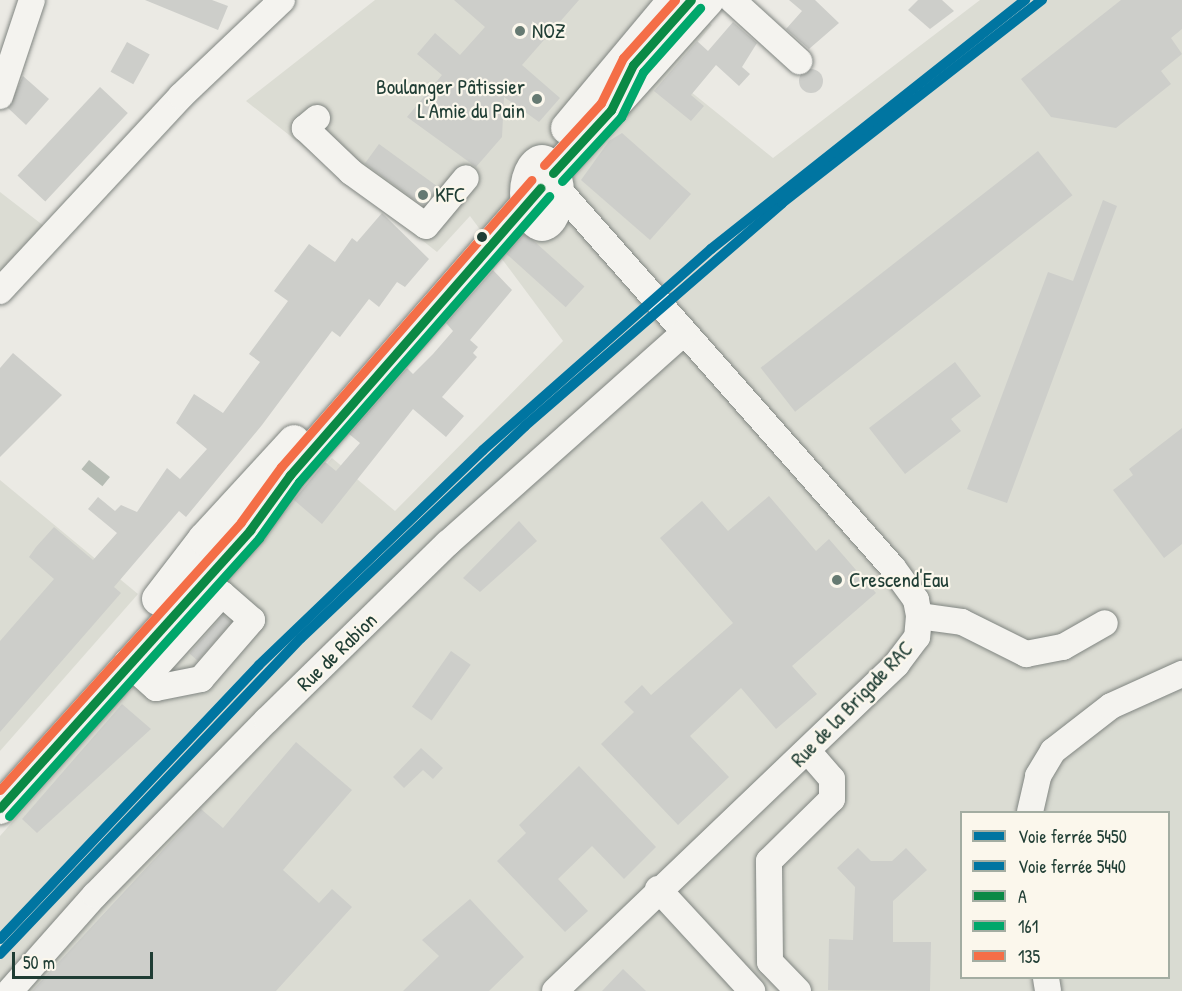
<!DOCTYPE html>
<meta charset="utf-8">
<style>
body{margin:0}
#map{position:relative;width:1182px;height:991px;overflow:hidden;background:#ebeae4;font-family:"Patrick Hand",sans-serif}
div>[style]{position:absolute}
.built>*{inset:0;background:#dbdcd3}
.green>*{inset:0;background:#d9dbd2}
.water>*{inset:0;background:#b6bcb4;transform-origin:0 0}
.building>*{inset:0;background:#cdceca;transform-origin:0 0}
.round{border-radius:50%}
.roads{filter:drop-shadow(0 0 2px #808581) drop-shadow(0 0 2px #808581)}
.minor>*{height:26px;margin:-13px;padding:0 13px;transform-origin:13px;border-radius:13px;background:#f4f3ef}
.major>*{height:32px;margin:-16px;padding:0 16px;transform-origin:16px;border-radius:16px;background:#f4f3ef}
.major>.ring{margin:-16px;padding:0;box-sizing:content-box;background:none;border:32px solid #f4f3ef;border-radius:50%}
.bus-1>*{height:9px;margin:-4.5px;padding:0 4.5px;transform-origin:4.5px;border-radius:4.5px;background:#0b8945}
.bus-2>*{height:9px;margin:-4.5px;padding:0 4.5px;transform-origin:4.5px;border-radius:4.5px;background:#00a76b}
.bus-3>*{height:9px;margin:-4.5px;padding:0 4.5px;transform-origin:4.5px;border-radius:4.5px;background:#f46e47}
.rail-1>*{height:10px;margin:-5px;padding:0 5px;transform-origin:5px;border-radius:5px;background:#0075a1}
.rail-2>*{height:10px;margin:-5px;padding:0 5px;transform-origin:5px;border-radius:5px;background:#0075a1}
.dots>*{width:16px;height:16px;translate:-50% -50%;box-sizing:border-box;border:3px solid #fbf7ec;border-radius:50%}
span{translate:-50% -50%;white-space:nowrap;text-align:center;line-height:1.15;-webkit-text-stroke:4.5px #fbf7ec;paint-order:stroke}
.poi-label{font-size:21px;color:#1f3d34}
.left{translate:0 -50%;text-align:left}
.right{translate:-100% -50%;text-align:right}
.street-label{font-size:21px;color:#1f3d34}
.legend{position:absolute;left:960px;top:811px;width:210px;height:168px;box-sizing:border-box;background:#fbf7ec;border:2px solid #a3ada2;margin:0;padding:8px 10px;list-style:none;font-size:18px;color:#1f3d34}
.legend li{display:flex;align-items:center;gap:12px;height:30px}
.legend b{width:30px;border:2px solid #a3ada2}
.scale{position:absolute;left:12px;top:952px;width:141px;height:27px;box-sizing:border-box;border:3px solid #1f3d34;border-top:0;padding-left:8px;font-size:18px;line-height:21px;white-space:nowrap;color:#1f3d34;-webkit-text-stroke:4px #fbf7ec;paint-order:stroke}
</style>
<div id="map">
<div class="built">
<div style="clip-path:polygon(375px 0,683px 0,712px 25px,670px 75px,773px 158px,980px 0,1182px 0,1182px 687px,1159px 697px,1049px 812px,962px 812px,962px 978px,1059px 978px,1061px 991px,0 991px,0 836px,332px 458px,395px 511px,563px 341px,470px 216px,437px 252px,246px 101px)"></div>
<div style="clip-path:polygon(0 192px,44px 226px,0 273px)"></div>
<div style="clip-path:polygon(0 480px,138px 594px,0 751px)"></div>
</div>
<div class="green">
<div style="clip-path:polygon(1182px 688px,1182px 991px,1061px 991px,1059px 978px,1168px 978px,1168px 812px,1046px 812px,1054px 777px,1071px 756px,1159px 697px)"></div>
</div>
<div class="water">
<div style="left:89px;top:460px;width:27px;height:12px;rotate:39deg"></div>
</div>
<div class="building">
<div style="clip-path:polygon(145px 0,212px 0,228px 6px,218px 30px)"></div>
<div style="clip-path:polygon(454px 0,579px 0,522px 65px,560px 98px,539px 122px,504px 97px,502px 137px,476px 167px,407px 117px,442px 75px,417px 54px,435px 33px,460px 55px,485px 27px)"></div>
<div style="clip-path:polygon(789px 0,815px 0,839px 23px,809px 49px,786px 29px,802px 11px)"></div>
<div style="clip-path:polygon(918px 0,942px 0,954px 11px,930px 29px,908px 10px)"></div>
<div style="clip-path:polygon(1121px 0,1182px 0,1182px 29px,1171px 38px,1182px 54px,1161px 71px,1171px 84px,1116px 128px,1051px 117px,1021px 79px)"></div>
<div style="clip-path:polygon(733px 22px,757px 43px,742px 67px,750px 74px,739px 86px,716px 65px,691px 95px,704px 106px,691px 121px,654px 91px,697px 41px,708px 51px)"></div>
<div style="left:127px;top:42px;width:26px;height:34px;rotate:29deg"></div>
<div class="round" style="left:799px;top:69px;width:24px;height:24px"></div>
<div style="clip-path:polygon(23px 76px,49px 99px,26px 125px,8px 108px)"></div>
<div style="left:100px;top:87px;width:38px;height:121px;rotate:43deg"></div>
<div style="clip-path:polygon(622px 133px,691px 194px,650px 240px,581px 180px,609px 141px)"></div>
<div style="left:379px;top:144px;width:74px;height:24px;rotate:36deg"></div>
<div style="left:1038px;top:151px;width:56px;height:352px;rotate:52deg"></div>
<div style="clip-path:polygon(1103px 200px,1117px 206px,1007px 503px,967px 489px,1048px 272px,1073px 281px)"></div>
<div style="clip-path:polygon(382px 213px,429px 259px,405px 287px,397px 282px,379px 307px,369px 299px,340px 337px,332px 331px,262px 425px,186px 517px,179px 511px,137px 560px,114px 587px,121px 593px,0 732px,0 641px,54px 579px,29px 557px,36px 547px,54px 527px,93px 560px,117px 533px,88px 509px,98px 497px,115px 511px,121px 505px,137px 512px,167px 468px,180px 479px,207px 449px,176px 423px,194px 394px,223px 413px,260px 362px,249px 354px,288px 301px,274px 291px,309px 244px,335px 262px,352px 238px,357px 242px)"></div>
<div style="left:525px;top:233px;width:80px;height:28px;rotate:42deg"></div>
<div style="clip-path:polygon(493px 270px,512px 290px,470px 340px,478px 347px,473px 353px,477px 357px,442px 397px,464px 416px,446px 437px,413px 409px,322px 524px,294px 500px,325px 462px,336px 471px,360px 443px,349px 434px,407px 368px,413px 374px,433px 354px,453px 331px,446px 323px)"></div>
<div style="clip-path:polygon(13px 353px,62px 395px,0 457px,0 368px)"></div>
<div style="clip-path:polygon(955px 362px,981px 396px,951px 419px,961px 431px,905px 474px,869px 428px)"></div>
<div style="clip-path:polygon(1182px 428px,1182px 544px,1164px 558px,1113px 490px,1133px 475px,1129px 469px)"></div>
<div style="clip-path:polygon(769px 496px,816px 551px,829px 539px,876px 593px,792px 666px,817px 694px,776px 729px,741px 688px,690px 736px,729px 777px,678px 825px,601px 744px,634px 712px,624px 702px,642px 685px,651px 695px,733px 623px,660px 538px,702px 501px,728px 531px)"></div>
<div style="clip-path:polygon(519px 521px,537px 541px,480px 592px,463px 578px)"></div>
<div style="left:223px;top:615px;width:11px;height:51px;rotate:41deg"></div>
<div style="left:451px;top:651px;width:24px;height:68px;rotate:35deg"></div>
<div style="clip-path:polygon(122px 704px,151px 729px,37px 833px,22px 819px)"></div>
<div style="clip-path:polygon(296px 742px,352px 790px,283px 870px,319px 903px,332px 889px,352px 907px,276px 991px,32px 991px,201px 809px,223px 828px)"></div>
<div style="clip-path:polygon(421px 748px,443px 768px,433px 779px,423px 770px,404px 788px,393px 777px)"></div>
<div style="clip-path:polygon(579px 766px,656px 847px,624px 879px,592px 846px,558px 879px,588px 911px,565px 932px,497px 861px,526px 833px,519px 825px)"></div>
<div style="clip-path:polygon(858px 848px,871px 861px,892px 861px,906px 848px,927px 870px,893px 901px,893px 942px,931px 942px,930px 991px,828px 990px,829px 939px,853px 940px,855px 887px,837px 868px)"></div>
<div style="clip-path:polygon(470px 899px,524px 957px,489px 991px,403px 991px,439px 956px,422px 940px)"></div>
<div style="clip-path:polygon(623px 969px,646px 991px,602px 991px)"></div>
</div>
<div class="roads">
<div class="minor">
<div style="left:732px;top:0;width:91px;rotate:42.3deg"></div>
<div style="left:0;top:96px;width:101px;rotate:-71.6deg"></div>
<div style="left:317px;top:118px;width:16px;rotate:140deg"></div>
<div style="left:305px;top:128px;width:64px;rotate:43.7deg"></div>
<div style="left:351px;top:172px;width:92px;rotate:35.8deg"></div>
<div style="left:426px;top:226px;width:62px;rotate:-50.2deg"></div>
<div style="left:551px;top:181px;width:516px;rotate:48.53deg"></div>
<div style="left:893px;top:568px;width:39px;rotate:54deg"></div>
<div style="left:916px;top:600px;width:16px;rotate:79deg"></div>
<div style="left:919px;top:616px;width:21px;rotate:95deg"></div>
<div style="left:917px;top:637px;width:34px;rotate:127deg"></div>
<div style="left:897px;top:664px;width:473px;rotate:136.3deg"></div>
<div style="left:0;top:291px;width:266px;rotate:-47.1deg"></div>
<div style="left:181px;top:96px;width:139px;rotate:-43.5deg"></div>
<div style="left:919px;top:616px;width:43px;rotate:7.9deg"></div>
<div style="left:962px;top:622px;width:72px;rotate:26.6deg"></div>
<div style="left:1026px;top:654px;width:38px;rotate:-11deg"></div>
<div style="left:1063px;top:647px;width:48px;rotate:-29.7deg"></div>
<div style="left:127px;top:662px;width:39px;rotate:42deg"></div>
<div style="left:156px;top:688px;width:46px;rotate:-11.3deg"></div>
<div style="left:201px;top:679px;width:78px;rotate:-49.2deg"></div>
<div style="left:252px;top:620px;width:40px;rotate:-139deg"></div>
<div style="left:222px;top:594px;width:113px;rotate:132.1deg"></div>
<div style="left:1030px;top:812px;width:37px;rotate:-77deg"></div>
<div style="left:1038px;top:776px;width:29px;rotate:-59deg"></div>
<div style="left:1053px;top:751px;width:73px;rotate:-37.8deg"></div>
<div style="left:1111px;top:706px;width:78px;rotate:-24.3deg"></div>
<div style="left:658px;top:889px;width:139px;rotate:47.3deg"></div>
<div style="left:1046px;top:978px;width:13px;rotate:81deg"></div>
<div style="left:10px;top:991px;width:128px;rotate:-48.5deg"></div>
<div style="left:95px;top:895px;width:245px;rotate:-45.5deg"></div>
<div style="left:267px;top:720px;width:253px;rotate:-44.4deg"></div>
<div style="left:448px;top:543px;width:316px;rotate:-41.7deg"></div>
<div style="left:798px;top:991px;width:40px;rotate:-134deg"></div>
<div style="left:770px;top:962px;width:101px;rotate:-90.6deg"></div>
<div style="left:769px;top:861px;width:88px;rotate:-44.5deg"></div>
<div style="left:832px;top:799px;width:20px;rotate:-90deg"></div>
<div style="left:832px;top:779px;width:37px;rotate:-131deg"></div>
</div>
<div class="major">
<div style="left:567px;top:128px;width:167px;rotate:-50.1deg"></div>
<div class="ring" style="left:526px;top:161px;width:-6px;height:-6px"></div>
<div style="left:553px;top:173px;width:232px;rotate:-48.1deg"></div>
<div style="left:158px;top:599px;width:76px;rotate:-52.5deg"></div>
<div style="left:204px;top:539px;width:133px;rotate:-47.4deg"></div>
<div style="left:0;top:808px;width:374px;rotate:-48deg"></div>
<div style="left:250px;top:530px;width:68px;rotate:-54deg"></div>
<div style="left:290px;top:475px;width:381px;rotate:-48.9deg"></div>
</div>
</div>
<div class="bus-1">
<div style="left:553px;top:173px;width:86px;rotate:-47.4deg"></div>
<div style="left:611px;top:110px;width:50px;rotate:-63.9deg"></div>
<div style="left:633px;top:65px;width:87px;rotate:-48.3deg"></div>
<div style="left:0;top:808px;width:374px;rotate:-48deg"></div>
<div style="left:250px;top:530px;width:68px;rotate:-54deg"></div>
<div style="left:290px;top:475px;width:381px;rotate:-48.9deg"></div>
</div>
<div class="bus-2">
<div style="left:562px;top:181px;width:87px;rotate:-47.3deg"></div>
<div style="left:621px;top:117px;width:50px;rotate:-63.9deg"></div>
<div style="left:643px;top:72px;width:86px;rotate:-48.3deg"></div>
<div style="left:9px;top:816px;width:374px;rotate:-48deg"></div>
<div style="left:259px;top:538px;width:69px;rotate:-54.5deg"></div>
<div style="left:299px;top:482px;width:380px;rotate:-48.8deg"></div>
</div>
<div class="bus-3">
<div style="left:544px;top:165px;width:84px;rotate:-47.4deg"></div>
<div style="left:601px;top:103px;width:50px;rotate:-63.9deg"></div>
<div style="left:623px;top:58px;width:78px;rotate:-48.1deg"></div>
<div style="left:0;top:790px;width:360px;rotate:-48deg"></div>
<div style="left:241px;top:522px;width:68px;rotate:-54deg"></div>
<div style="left:281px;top:467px;width:381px;rotate:-48.9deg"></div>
</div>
<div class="rail-1">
<div style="left:0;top:954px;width:436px;rotate:-46.4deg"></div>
<div style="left:301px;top:638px;width:308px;rotate:-43.4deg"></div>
<div style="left:525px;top:426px;width:340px;rotate:-40.9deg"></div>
<div style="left:782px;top:203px;width:330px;rotate:-38deg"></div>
</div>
<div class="rail-2">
<div style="left:0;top:939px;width:377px;rotate:-46.6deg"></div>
<div style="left:259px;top:665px;width:310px;rotate:-43.8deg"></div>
<div style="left:483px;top:450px;width:304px;rotate:-41.4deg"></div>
<div style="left:711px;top:249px;width:401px;rotate:-38.4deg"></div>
</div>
<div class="dots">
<div style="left:520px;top:31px;background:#667a72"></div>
<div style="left:537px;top:99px;background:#667a72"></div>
<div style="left:423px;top:195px;background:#667a72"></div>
<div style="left:482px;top:237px;background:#1f3d34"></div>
<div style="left:837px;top:580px;background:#667a72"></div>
</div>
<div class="poi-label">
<span class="left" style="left:532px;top:31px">NOZ</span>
<span class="right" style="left:525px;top:99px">Boulanger Pâtissier<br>L'Amie du Pain</span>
<span class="left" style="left:435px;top:195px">KFC</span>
<span class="left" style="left:849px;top:580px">Crescend'Eau</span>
</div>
<div class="street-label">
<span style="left:337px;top:652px;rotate:-44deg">Rue de Rabion</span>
<span style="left:852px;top:704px;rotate:-46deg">Rue de la Brigade RAC</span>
</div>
<ul class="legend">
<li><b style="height:8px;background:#0075a1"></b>Voie ferrée 5450</li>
<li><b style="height:8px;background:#0075a1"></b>Voie ferrée 5440</li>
<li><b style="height:8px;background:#0b8945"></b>A</li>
<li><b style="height:8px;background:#00a76b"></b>161</li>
<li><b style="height:8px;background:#f46e47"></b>135</li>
</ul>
<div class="scale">50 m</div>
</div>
